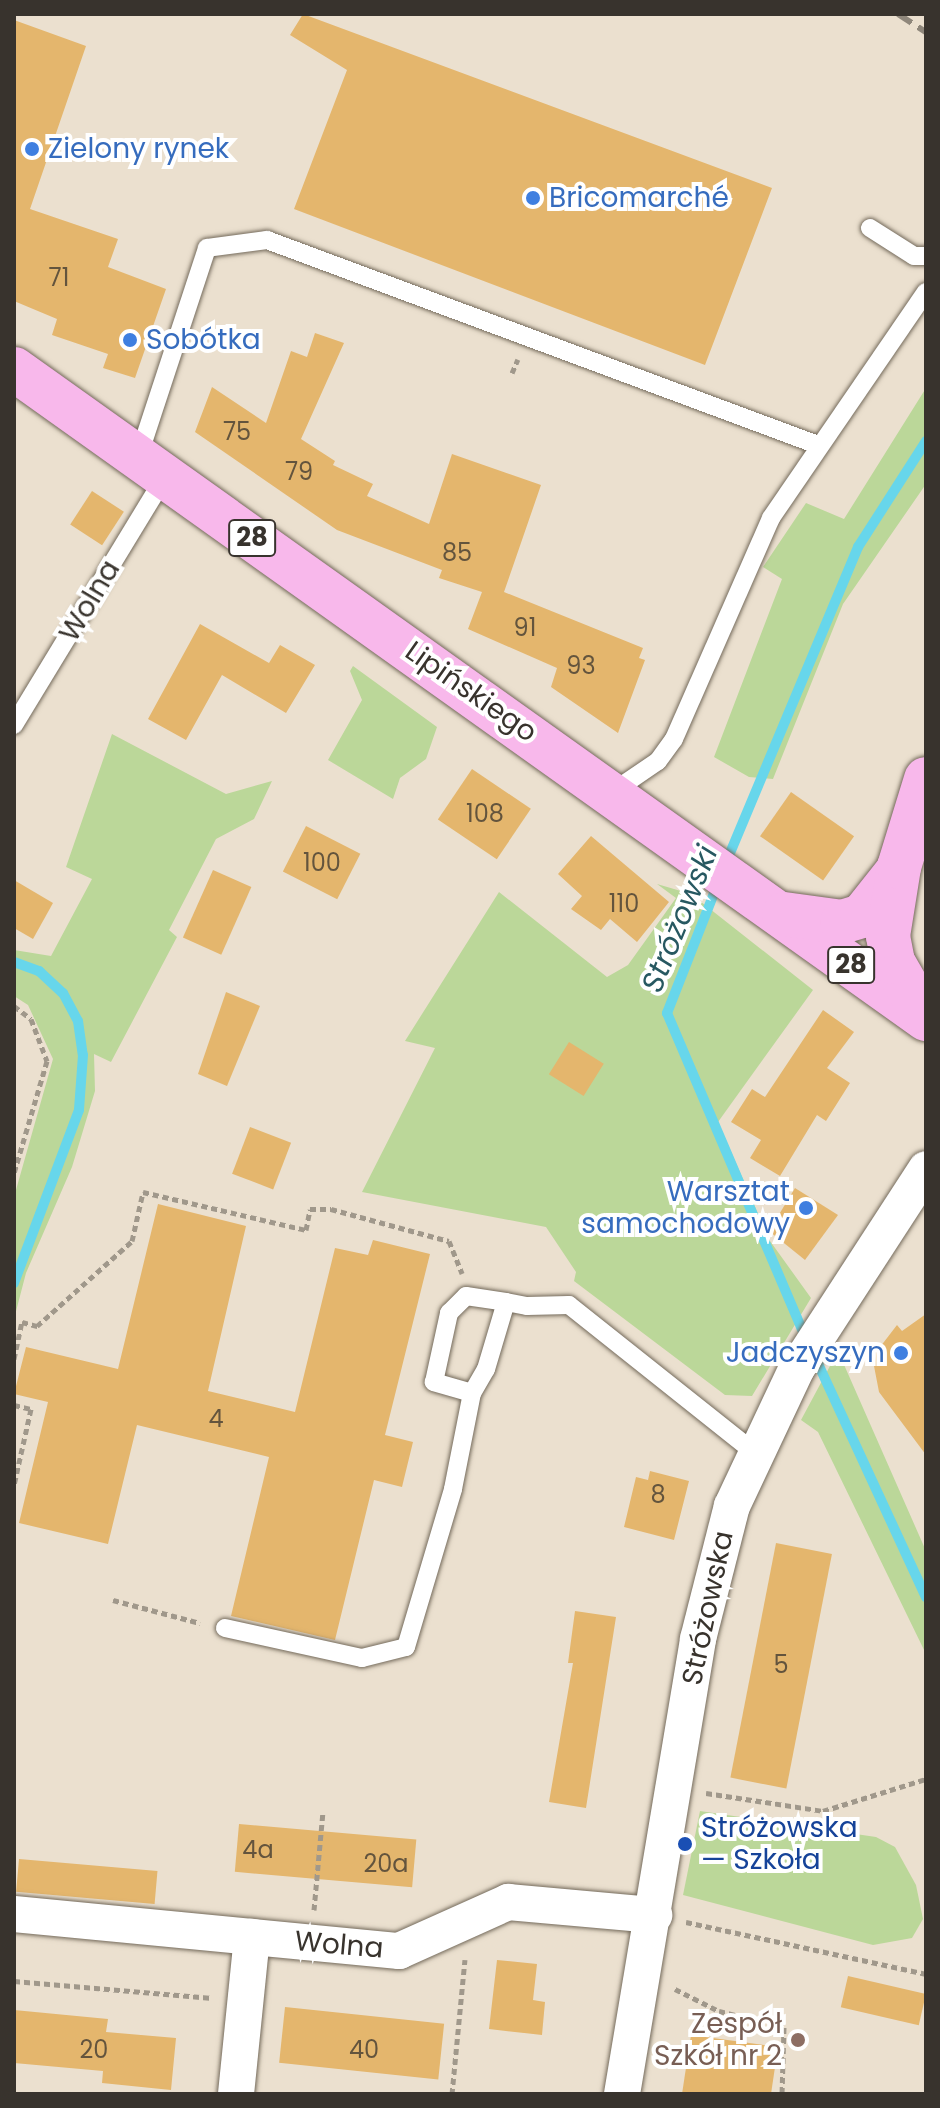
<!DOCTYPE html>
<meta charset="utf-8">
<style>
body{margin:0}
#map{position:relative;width:940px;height:2108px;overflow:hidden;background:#ebe0cf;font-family:Poppins,sans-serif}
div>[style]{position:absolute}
.green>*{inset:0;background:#bbd799}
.stream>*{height:10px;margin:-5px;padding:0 5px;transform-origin:5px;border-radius:5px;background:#67d6eb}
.building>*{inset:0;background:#e4b66d;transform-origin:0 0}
.path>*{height:5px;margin-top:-2.5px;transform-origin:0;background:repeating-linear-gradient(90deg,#a0988b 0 6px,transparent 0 10px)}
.roads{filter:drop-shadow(0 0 2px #746a5b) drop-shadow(0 0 2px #746a5b)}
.lane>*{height:18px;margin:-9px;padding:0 9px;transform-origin:9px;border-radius:9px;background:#fff}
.street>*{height:36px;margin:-18px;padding:0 18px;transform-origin:18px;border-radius:18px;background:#fff}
.primary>*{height:44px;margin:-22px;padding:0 22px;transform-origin:22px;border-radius:22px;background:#f8b8eb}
.rail>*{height:6px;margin-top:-3px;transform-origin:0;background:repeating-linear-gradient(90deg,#8f877b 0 16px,transparent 0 24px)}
.dots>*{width:22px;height:22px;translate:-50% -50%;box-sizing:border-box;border:4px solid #fff;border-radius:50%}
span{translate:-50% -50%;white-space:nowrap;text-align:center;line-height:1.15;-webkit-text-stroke:8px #fff;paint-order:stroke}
.number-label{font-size:24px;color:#63543d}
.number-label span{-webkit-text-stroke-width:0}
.shield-label span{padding:2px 6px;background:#fff;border:2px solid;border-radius:6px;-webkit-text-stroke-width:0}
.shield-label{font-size:26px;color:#38332d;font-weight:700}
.shop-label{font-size:28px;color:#366cbe}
.left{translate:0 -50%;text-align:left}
.right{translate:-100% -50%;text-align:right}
.street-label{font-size:28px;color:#38332d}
.transit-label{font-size:28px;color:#164399}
.education-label{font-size:28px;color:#785e54}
.water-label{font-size:30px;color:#275861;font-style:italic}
.frame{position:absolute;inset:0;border:16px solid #38332d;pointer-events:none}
</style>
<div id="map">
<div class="green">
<div style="clip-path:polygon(926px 388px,926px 484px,843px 604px,773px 779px,749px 777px,714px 757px,782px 579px,763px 567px,806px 503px,844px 519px)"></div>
<div style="clip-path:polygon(353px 666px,437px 727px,426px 759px,400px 778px,393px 799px,328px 760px,362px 700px,350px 671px)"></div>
<div style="clip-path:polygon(112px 734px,226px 794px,272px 781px,254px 819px,216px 839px,169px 930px,177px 937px,111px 1062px,94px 1054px,95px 1091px,72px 1167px,26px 1273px,14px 1319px,14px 1197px,53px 1059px,28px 1005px,14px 996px,14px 950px,51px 956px,92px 879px,66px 867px)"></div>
<div style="clip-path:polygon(657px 884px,691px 894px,813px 990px,718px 1122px,770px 1241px,811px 1298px,752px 1396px,725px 1395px,574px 1281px,576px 1272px,546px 1227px,362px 1192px,435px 1048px,405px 1041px,499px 892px,607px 977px,628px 965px,676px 898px)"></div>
<div style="clip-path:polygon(838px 1351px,926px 1551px,926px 1654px,818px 1432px,801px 1420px)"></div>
<div style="clip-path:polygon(700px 1811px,876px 1837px,895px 1847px,916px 1885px,923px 1919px,912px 1938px,873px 1945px,683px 1895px)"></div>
</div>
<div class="stream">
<div style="left:725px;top:865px;width:345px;rotate:-67.3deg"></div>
<div style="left:858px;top:547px;width:126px;rotate:-57.3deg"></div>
<div style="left:718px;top:883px;width:140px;rotate:111.4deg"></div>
<div style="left:667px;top:1013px;width:357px;rotate:66.9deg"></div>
<div style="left:14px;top:962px;width:27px;rotate:20deg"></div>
<div style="left:39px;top:971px;width:33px;rotate:43deg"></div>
<div style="left:63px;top:993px;width:32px;rotate:62deg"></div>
<div style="left:78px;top:1021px;width:34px;rotate:82deg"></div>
<div style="left:83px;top:1055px;width:55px;rotate:94.2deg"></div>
<div style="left:79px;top:1110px;width:185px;rotate:110.6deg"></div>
<div style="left:814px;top:1355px;width:267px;rotate:65.2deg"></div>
</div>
<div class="building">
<div style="clip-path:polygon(303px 14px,772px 188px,705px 365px,294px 209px,347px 70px,290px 35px)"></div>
<div style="clip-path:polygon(14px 20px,86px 46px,30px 209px,118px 239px,108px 267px,166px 289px,135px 378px,103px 368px,108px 354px,52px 335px,57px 319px,14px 301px)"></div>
<div style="clip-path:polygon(315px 333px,344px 343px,301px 439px,335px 461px,333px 465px,373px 484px,367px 496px,429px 524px,452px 454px,541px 485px,504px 592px,643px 648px,639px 658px,645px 660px,618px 733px,551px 687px,557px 668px,468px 629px,482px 592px,439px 578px,442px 570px,337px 530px,195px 432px,212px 387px,266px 423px,291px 351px,307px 357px)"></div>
<div style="left:92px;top:491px;width:38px;height:40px;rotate:33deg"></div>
<div style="clip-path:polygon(200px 624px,269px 663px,280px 645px,315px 665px,286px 713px,222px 675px,186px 740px,148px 719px)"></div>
<div style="left:472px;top:769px;width:71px;height:61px;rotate:34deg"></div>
<div style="left:791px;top:792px;width:77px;height:54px;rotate:35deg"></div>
<div style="left:306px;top:826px;width:61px;height:51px;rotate:27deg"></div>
<div style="clip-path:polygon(591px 836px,669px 902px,637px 942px,610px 919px,601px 930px,571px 909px,582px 896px,558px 874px)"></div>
<div style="left:213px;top:870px;width:42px;height:74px;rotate:24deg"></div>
<div style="clip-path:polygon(14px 880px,53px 903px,33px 939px,14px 928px)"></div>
<div style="clip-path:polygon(226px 992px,260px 1006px,227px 1086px,198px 1074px)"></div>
<div style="clip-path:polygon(823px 1010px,854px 1032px,827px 1068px,850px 1083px,826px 1121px,817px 1115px,780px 1176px,750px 1158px,761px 1140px,731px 1122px,752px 1089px,765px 1097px)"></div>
<div style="left:569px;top:1042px;width:41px;height:38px;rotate:32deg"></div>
<div style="left:250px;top:1127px;width:44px;height:50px;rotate:21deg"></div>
<div style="clip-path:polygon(795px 1188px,838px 1215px,805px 1260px,769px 1231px)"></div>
<div style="clip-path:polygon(158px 1204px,246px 1226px,208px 1391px,295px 1412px,335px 1248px,368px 1255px,373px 1240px,430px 1254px,385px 1435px,413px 1442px,402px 1487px,374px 1480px,335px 1640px,231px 1616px,269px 1457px,137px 1425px,108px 1544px,19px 1523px,48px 1402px,14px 1394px,26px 1347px,118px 1369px)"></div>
<div style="clip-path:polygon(926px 1314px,926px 1455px,879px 1392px,874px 1366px,877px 1351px,897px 1325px,902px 1331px)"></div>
<div style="clip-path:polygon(650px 1471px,689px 1481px,674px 1540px,624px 1527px,636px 1477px,648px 1480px)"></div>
<div style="left:776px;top:1543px;width:57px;height:239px;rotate:11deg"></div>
<div style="clip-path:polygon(575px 1611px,616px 1617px,586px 1808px,549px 1802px,573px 1663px,568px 1663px)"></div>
<div style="left:239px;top:1824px;width:178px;height:48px;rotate:5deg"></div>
<div style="left:19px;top:1859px;width:139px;height:33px;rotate:5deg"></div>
<div style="clip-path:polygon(497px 1960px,537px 1964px,533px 2000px,545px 2002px,542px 2035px,489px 2029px)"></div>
<div style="left:848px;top:1976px;width:80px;height:32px;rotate:13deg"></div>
<div style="left:285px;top:2007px;width:160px;height:56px;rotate:6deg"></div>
<div style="clip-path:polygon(14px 2010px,108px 2019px,106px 2032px,176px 2038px,171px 2090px,102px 2083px,103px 2071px,14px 2063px)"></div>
<div style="clip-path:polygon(691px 2035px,778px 2047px,771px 2094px,682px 2094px)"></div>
</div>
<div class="path">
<div style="left:512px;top:373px;width:15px;rotate:-67deg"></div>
<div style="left:14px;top:1006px;width:21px;rotate:37deg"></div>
<div style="left:31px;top:1019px;width:45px;rotate:69.1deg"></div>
<div style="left:47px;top:1061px;width:117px;rotate:106.4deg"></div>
<div style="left:14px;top:1359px;width:38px;rotate:-78deg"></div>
<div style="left:22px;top:1322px;width:16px;rotate:15deg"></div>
<div style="left:37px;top:1326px;width:127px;rotate:-41.8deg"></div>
<div style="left:132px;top:1241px;width:50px;rotate:-77.3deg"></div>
<div style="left:143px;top:1192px;width:167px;rotate:13.1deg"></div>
<div style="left:306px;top:1230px;width:21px;rotate:-79deg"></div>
<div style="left:310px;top:1209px;width:21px"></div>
<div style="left:331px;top:1209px;width:122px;rotate:15.2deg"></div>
<div style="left:449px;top:1241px;width:35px;rotate:68deg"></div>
<div style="left:14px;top:1405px;width:17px;rotate:13deg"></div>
<div style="left:31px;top:1409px;width:78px;rotate:102.6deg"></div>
<div style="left:113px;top:1600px;width:90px;rotate:14.8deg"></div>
<div style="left:706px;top:1793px;width:118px;rotate:8.7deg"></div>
<div style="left:823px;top:1811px;width:108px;rotate:-17.3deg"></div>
<div style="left:314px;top:1910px;width:99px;rotate:-84.8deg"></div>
<div style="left:686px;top:1922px;width:246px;rotate:12.2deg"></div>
<div style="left:14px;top:1981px;width:199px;rotate:4.9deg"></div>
<div style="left:675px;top:1989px;width:49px;rotate:26.6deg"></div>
<div style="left:719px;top:2011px;width:67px;rotate:13.8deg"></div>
<div style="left:784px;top:2027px;width:67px;rotate:91.7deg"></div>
<div style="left:452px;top:2094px;width:135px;rotate:-84.5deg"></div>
</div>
<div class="roads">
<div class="lane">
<div style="left:870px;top:228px;width:52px;rotate:32.5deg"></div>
<div style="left:914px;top:256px;width:12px"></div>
<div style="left:138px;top:458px;width:221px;rotate:-71.8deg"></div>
<div style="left:207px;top:248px;width:61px;rotate:-7.6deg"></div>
<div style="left:267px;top:240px;width:588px;rotate:20.41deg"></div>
<div style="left:14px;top:725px;width:290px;rotate:-58.7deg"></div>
<div style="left:614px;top:791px;width:53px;rotate:-34.3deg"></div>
<div style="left:658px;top:761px;width:27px;rotate:-54deg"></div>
<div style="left:674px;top:739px;width:241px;rotate:-66.3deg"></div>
<div style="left:771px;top:518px;width:274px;rotate:-55.6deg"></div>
<div style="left:506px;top:1302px;width:70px;rotate:106.6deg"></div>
<div style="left:486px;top:1369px;width:28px;rotate:120deg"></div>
<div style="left:472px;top:1393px;width:40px;rotate:-164deg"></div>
<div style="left:434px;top:1382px;width:71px;rotate:-77.7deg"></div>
<div style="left:449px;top:1313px;width:24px;rotate:-45deg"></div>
<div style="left:466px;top:1296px;width:40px;rotate:8.5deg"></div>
<div style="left:506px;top:1302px;width:21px;rotate:11deg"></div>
<div style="left:527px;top:1306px;width:42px;rotate:-1.4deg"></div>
<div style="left:569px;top:1305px;width:236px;rotate:38.5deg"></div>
<div style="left:225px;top:1628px;width:140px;rotate:12.4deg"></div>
<div style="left:362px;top:1658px;width:45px;rotate:-14deg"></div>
<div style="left:406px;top:1647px;width:165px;rotate:-73.4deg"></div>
<div style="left:453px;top:1489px;width:98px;rotate:-78.8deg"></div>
</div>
<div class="street">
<div style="left:14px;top:1914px;width:387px;rotate:5.5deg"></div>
<div style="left:399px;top:1951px;width:120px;rotate:-24.2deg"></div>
<div style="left:508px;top:1902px;width:147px;rotate:5.1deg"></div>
<div style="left:236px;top:2094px;width:158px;rotate:-84.2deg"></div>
<div style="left:622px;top:2094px;width:461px;rotate:-80.5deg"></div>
<div style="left:698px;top:1639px;width:137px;rotate:-75.7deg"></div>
<div style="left:732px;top:1506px;width:153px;rotate:-64.8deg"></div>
<div style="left:797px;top:1368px;width:237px;rotate:-57deg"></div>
</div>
<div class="primary">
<div style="left:14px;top:369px;width:1120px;rotate:35.48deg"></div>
<div style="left:784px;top:914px;width:59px;rotate:7.9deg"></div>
<div style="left:842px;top:922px;width:21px;rotate:-17deg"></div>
<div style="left:862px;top:916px;width:55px;rotate:-51.7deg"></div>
<div style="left:920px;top:1009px;width:54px;rotate:-119.9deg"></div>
<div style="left:893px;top:962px;width:26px;rotate:-101deg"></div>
<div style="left:888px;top:936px;width:70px;rotate:-80.9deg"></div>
<div style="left:899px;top:867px;width:92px;rotate:-72.9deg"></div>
</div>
</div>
<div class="rail">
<div style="left:898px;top:14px;width:33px;rotate:33deg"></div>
</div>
<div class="dots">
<div style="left:32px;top:149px;background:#3f7fe0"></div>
<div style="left:533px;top:198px;background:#3f7fe0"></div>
<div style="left:130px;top:340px;background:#3f7fe0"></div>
<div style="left:806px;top:1208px;background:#3f7fe0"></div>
<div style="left:901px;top:1353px;background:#3f7fe0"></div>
<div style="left:685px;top:1844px;background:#1a4fb4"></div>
<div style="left:798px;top:2040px;background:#8d6e63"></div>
</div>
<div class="number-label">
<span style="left:59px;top:278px">71</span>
<span style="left:237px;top:432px">75</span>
<span style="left:299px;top:472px">79</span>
<span style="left:457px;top:553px">85</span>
<span style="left:525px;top:628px">91</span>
<span style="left:581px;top:666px">93</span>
<span style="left:485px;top:814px">108</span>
<span style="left:322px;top:863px">100</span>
<span style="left:624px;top:904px">110</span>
<span style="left:216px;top:1419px">4</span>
<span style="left:658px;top:1495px">8</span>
<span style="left:781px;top:1665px">5</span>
<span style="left:258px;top:1850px">4a</span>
<span style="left:386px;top:1864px">20a</span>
<span style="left:94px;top:2050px">20</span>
<span style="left:364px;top:2050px">40</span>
</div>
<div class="shield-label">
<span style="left:252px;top:538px">28</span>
<span style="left:851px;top:965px">28</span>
</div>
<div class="shop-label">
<span class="left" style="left:48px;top:149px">Zielony rynek</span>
<span class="left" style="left:549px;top:198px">Bricomarché</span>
<span class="left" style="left:146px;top:340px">Sobótka</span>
<span class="right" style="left:790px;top:1208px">Warsztat<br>samochodowy</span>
<span class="right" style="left:885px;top:1353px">Jadczyszyn</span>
</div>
<div class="street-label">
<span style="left:90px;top:601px;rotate:-59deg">Wolna</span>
<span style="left:471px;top:692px;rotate:35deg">Lipińskiego</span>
<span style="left:708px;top:1608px;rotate:-78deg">Stróżowska</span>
<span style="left:339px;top:1945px;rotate:5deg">Wolna</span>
</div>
<div class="transit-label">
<span class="left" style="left:701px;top:1844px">Stróżowska<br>— Szkoła</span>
</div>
<div class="education-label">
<span class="right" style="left:782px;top:2040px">Zespół<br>Szkół nr 2</span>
</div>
<div class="water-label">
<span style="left:680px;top:919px;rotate:-68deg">Stróżowski</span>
</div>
<div class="frame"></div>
</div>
